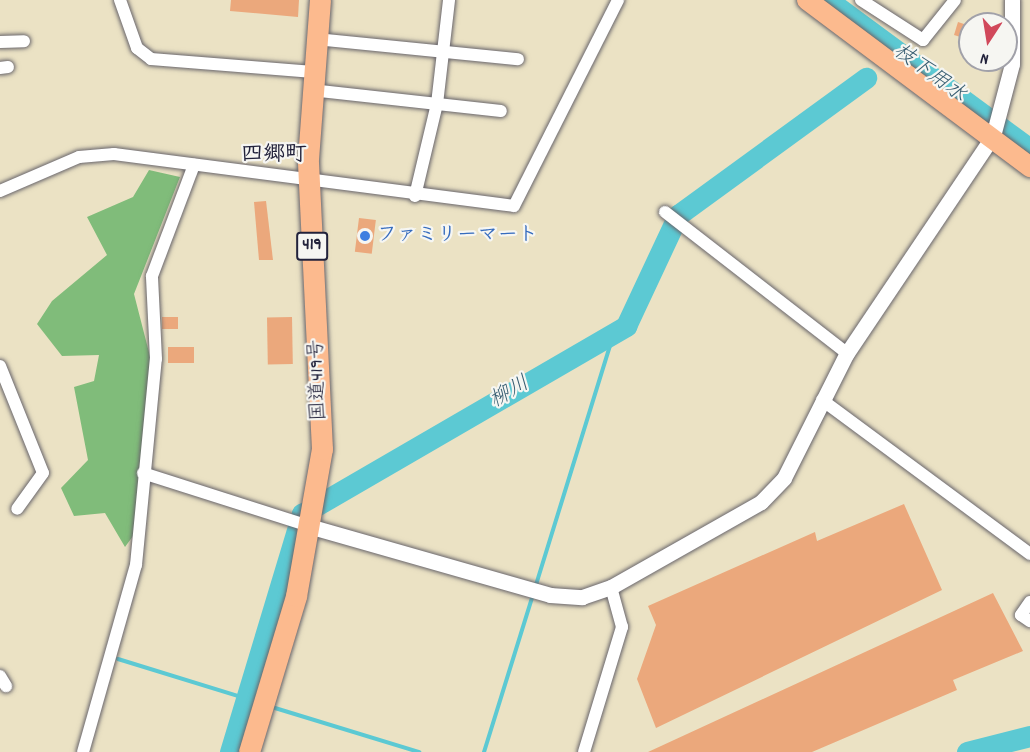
<!DOCTYPE html>
<meta charset="utf-8">
<style>
body{margin:0}
#map{position:relative;width:1030px;height:752px;overflow:hidden;background:#ebe2c4;font-family:Dekko,"Klee One",sans-serif}
div>[style]{position:absolute}
.forest>*{inset:0;background:#80bc7a}
.stream>*{height:4px;margin:-2px;padding:0 2px;transform-origin:2px;border-radius:2px;background:#5cc9d3}
.river>*{height:21px;margin:-10.5px;padding:0 10.5px;transform-origin:10.5px;border-radius:10.5px;background:#5cc9d3}
.building>*{inset:0;background:#eba87c;transform-origin:0 0}
.roads{filter:drop-shadow(0 0 2px #68656b) drop-shadow(0 0 2px #68656b)}
.minor>*{height:12px;margin:-6px;padding:0 6px;transform-origin:6px;border-radius:6px;background:#fff}
.tertiary>*{height:15px;margin:-7.5px;padding:0 7.5px;transform-origin:7.5px;border-radius:7.5px;background:#fff}
.primary>*{height:20px;margin:-10px;padding:0 10px;transform-origin:10px;border-radius:10px;background:#fcba8e}
.trunk>*{height:21px;margin:-10.5px;padding:0 10.5px;transform-origin:10.5px;border-radius:10.5px;background:#fcba8e}
.dots>*{width:16px;height:16px;translate:-50% -50%;box-sizing:border-box;border:3px solid #f6f6f2;border-radius:50%}
span{translate:-50% -50%;white-space:nowrap;text-align:center;line-height:1.15;-webkit-text-stroke:4.5px #f6f6f2;paint-order:stroke}
.shield-label span{padding:2px 4px;background:#f6f6f2;border:2px solid;border-radius:4px;-webkit-text-stroke-width:0}
.shield-label{font-size:18px;color:#22223b;font-weight:700}
.shop-label{font-size:20px;color:#366cbe;font-weight:700}
.left{translate:0 -50%;text-align:left}
.street-label{font-size:20px;color:#22223b}
.water-label{font-size:21px;color:#365c70;font-style:italic}
.quarter-label{font-size:22px;color:#22223b;font-weight:700}
.north{position:absolute;left:958px;top:12px;width:60px;height:60px;box-sizing:border-box;background:#f6f6f2;border:2px solid #a1a1a9;border-radius:50%;rotate:192deg;font-size:16px;font-weight:700;line-height:24px;text-align:center;color:#22223b}
.north::after{content:'';display:block;margin:auto;width:21px;height:27px;background:#d1495b;clip-path:polygon(50% 0,100% 100%,50% 72%,0 100%)}
</style>
<div id="map">
<div class="forest">
<div style="clip-path:polygon(149px 170px,180px 177px,134px 294px,153px 368px,133px 536px,125px 547px,105px 513px,74px 516px,61px 488px,88px 460px,74px 387px,94px 381px,99px 355px,62px 356px,37px 324px,52px 301px,107px 255px,87px 217px,133px 197px)"></div>
</div>
<div class="stream">
<div style="left:535px;top:588px;width:267px;rotate:-72.8deg"></div>
<div style="left:118px;top:659px;width:126px;rotate:17.1deg"></div>
<div style="left:275px;top:708px;width:151px;rotate:17deg"></div>
<div style="left:484px;top:752px;width:164px;rotate:-72.7deg"></div>
</div>
<div class="river">
<div style="left:828px;top:0;width:251px;rotate:36.4deg"></div>
<div style="left:230px;top:752px;width:249px;rotate:-73.2deg"></div>
<div style="left:302px;top:514px;width:375px;rotate:-30.1deg"></div>
<div style="left:626px;top:326px;width:123px;rotate:-64.9deg"></div>
<div style="left:678px;top:215px;width:233px;rotate:-36.1deg"></div>
<div style="left:967px;top:752px;width:65px;rotate:-14.3deg"></div>
</div>
<div class="building">
<div style="clip-path:polygon(231px 0,299px 0,298px 17px,230px 11px)"></div>
<div style="clip-path:polygon(958px 22px,970px 26px,970px 40px,954px 35px)"></div>
<div style="clip-path:polygon(266px 201px,273px 260px,259px 260px,254px 202px)"></div>
<div style="left:359px;top:218px;width:17px;height:34px;rotate:7deg"></div>
<div style="left:162px;top:317px;width:16px;height:12px"></div>
<div style="left:292px;top:317px;width:47px;height:25px;rotate:89deg"></div>
<div style="left:168px;top:347px;width:26px;height:16px"></div>
<div style="clip-path:polygon(904px 504px,942px 590px,656px 728px,637px 679px,656px 625px,648px 606px,815px 532px,817px 541px)"></div>
<div style="clip-path:polygon(993px 593px,1023px 651px,953px 680px,957px 690px,812px 752px,648px 752px)"></div>
</div>
<div class="roads">
<div class="minor">
<div style="left:120px;top:0;width:51px;rotate:70.5deg"></div>
<div style="left:137px;top:48px;width:18px;rotate:38deg"></div>
<div style="left:151px;top:59px;width:163px;rotate:4.6deg"></div>
<div style="left:861px;top:0;width:74px;rotate:32.8deg"></div>
<div style="left:923px;top:40px;width:51px;rotate:-51.3deg"></div>
<div style="left:316px;top:39px;width:203px;rotate:5.7deg"></div>
<div style="left:0;top:42px;width:24px;rotate:-2deg"></div>
<div style="left:0;top:68px;width:8px;rotate:-7deg"></div>
<div style="left:311px;top:90px;width:191px;rotate:6.3deg"></div>
<div style="left:0;top:191px;width:86px;rotate:-23.3deg"></div>
<div style="left:79px;top:157px;width:35px;rotate:-5deg"></div>
<div style="left:114px;top:154px;width:403px;rotate:7.4deg"></div>
<div style="left:514px;top:206px;width:231px;rotate:-63.2deg"></div>
<div style="left:415px;top:196px;width:95px;rotate:-76.6deg"></div>
<div style="left:437px;top:104px;width:105px;rotate:-83.4deg"></div>
<div style="left:665px;top:212px;width:230px;rotate:37.8deg"></div>
<div style="left:0;top:366px;width:115px;rotate:68.1deg"></div>
<div style="left:43px;top:473px;width:44px;rotate:125.8deg"></div>
<div style="left:822px;top:400px;width:259px;rotate:36.5deg"></div>
<div style="left:143px;top:473px;width:177px;rotate:17.7deg"></div>
<div style="left:1030px;top:602px;width:16px;rotate:125deg"></div>
<div style="left:1021px;top:615px;width:11px;rotate:34deg"></div>
<div style="left:0;top:676px;width:12px;rotate:59deg"></div>
<div style="left:83px;top:752px;width:194px;rotate:-74.2deg"></div>
<div style="left:136px;top:565px;width:207px;rotate:-84.5deg"></div>
<div style="left:156px;top:359px;width:83px;rotate:-92.8deg"></div>
<div style="left:152px;top:276px;width:119px;rotate:-69.3deg"></div>
<div style="left:584px;top:752px;width:131px;rotate:-73.1deg"></div>
<div style="left:622px;top:627px;width:41px;rotate:-105.4deg"></div>
</div>
<div class="tertiary">
<div style="left:312px;top:527px;width:248px;rotate:15.9deg"></div>
<div style="left:550px;top:595px;width:32px;rotate:4deg"></div>
<div style="left:582px;top:597px;width:31px;rotate:-19deg"></div>
<div style="left:611px;top:587px;width:172px;rotate:-29.5deg"></div>
<div style="left:761px;top:502px;width:33px;rotate:-46deg"></div>
<div style="left:784px;top:478px;width:140px;rotate:-63.3deg"></div>
<div style="left:847px;top:353px;width:262px;rotate:-56.1deg"></div>
<div style="left:993px;top:136px;width:74px;rotate:-75.2deg"></div>
<div style="left:1012px;top:64px;width:64px;rotate:-90deg"></div>
</div>
<div class="primary">
<div style="left:807px;top:0;width:279px;rotate:36.8deg"></div>
</div>
<div class="trunk">
<div style="left:249px;top:752px;width:163px;rotate:-73.2deg"></div>
<div style="left:296px;top:596px;width:149px;rotate:-80deg"></div>
<div style="left:322px;top:449px;width:290px;rotate:-92.8deg"></div>
<div style="left:308px;top:159px;width:159px;rotate:-85.7deg"></div>
</div>
</div>
<div class="dots">
<div style="left:365px;top:236px;background:#3f7fe0"></div>
</div>
<div class="shield-label">
<span style="left:312px;top:246px">419</span>
</div>
<div class="shop-label">
<span class="left" style="left:377px;top:236px">ファミリーマート</span>
</div>
<div class="street-label">
<span style="left:319px;top:380px;rotate:-92deg">国道419号</span>
</div>
<div class="water-label">
<span style="left:929px;top:74px;rotate:36deg">枝下用水</span>
<span style="left:510px;top:393px;rotate:-30deg">柳川</span>
</div>
<div class="quarter-label">
<span style="left:274px;top:156px">四郷町</span>
</div>
<div class="north">N</div>
</div>
